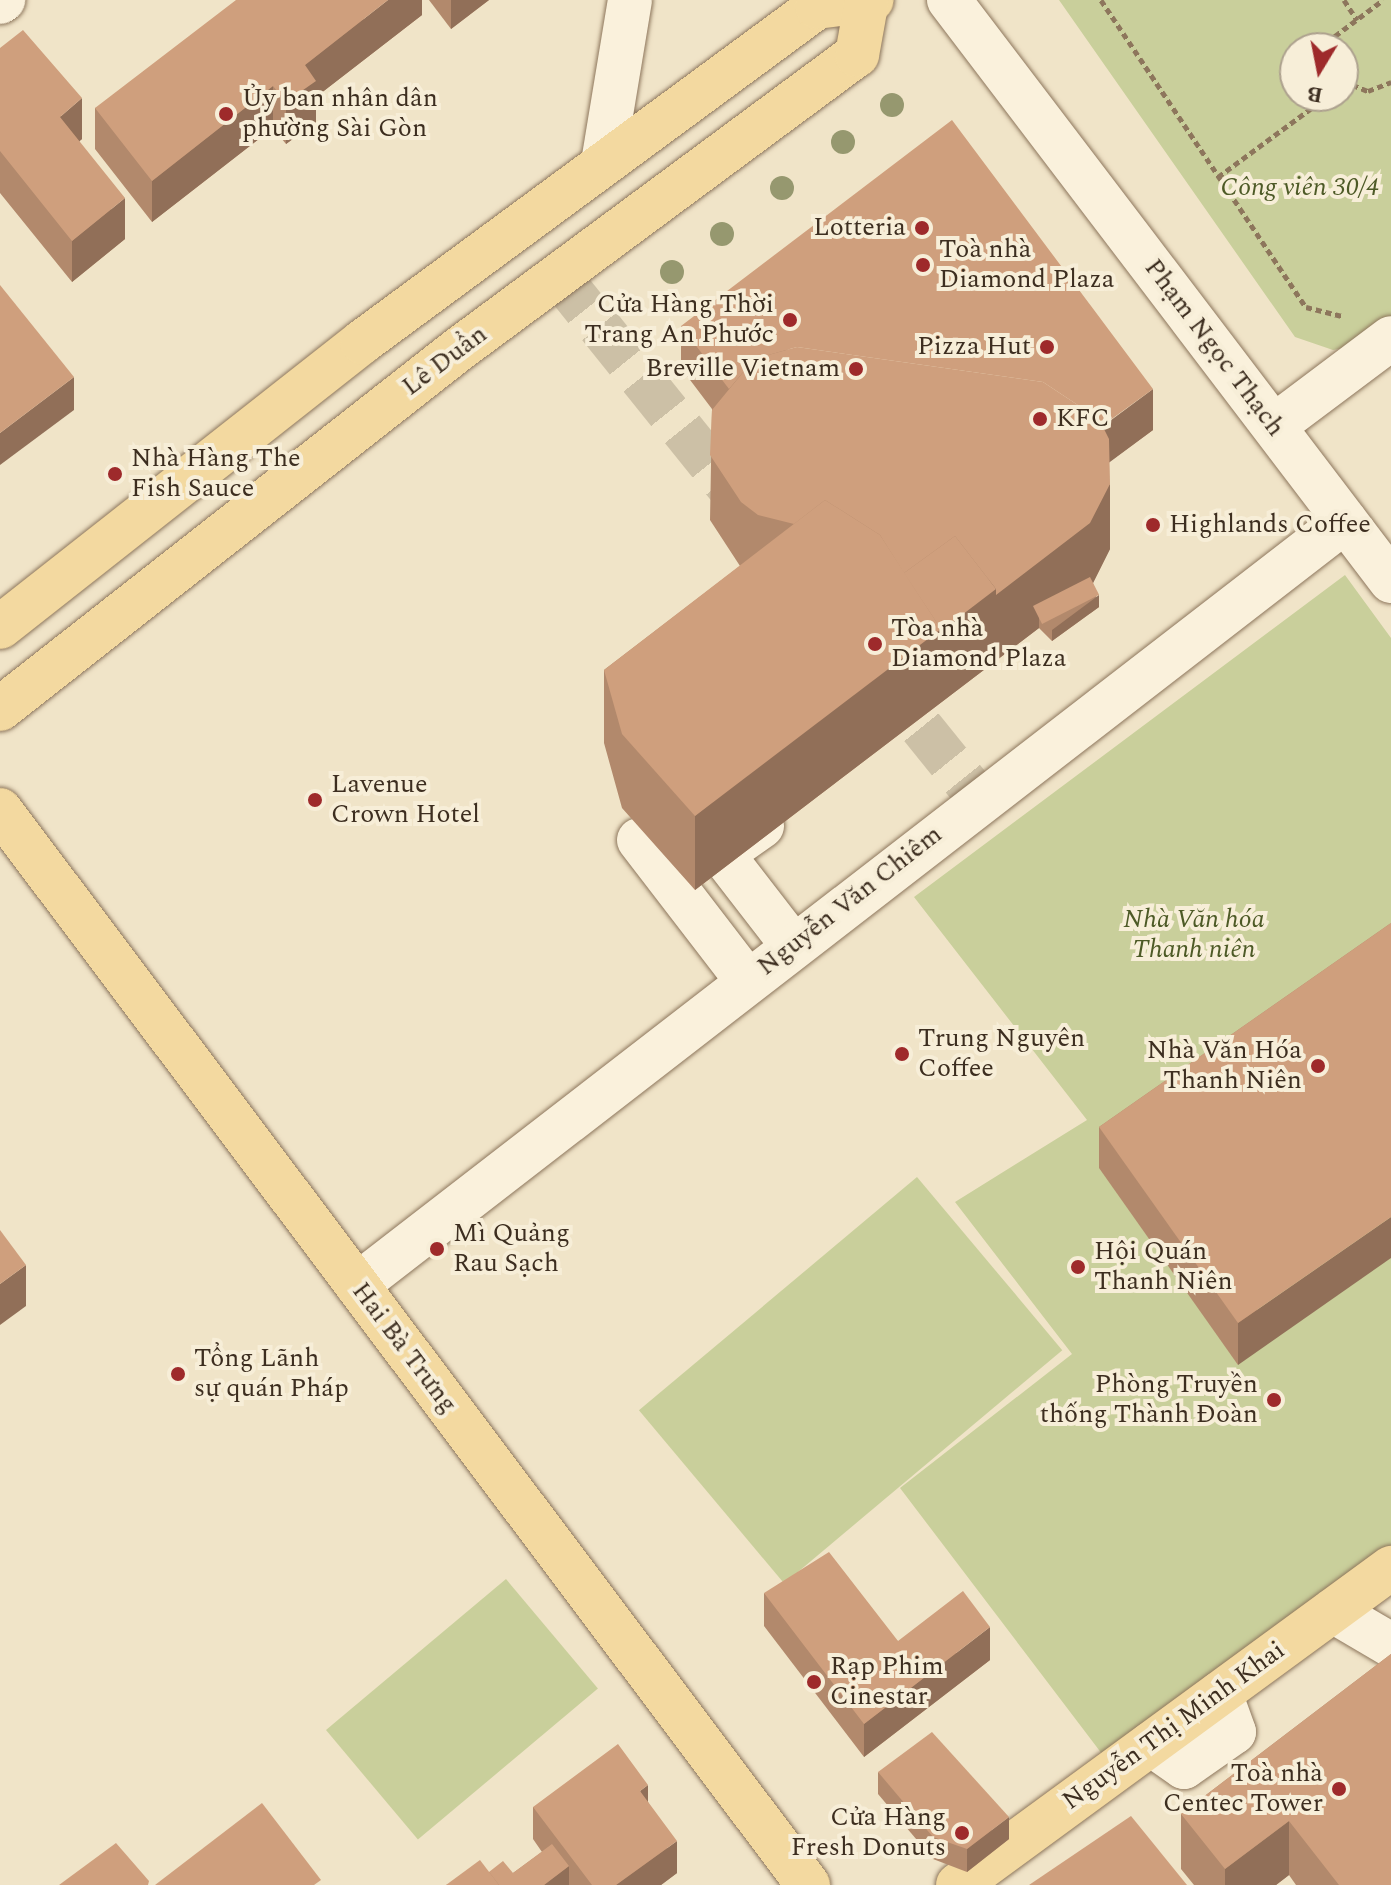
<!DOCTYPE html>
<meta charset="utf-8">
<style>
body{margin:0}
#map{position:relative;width:1391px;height:1885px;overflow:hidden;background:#f0e4c8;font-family:Spectral,serif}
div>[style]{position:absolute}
.green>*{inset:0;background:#c9cf9b;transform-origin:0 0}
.minor-tunnel>*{height:44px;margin-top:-22px;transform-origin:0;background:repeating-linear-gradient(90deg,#ccc0a6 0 44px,transparent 0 66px)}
.path>*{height:5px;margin-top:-2.5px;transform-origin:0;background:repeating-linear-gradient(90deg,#8d765c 0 6px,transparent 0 10px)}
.roads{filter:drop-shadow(0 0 2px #8d765c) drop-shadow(0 0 2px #8d765c)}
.minor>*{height:44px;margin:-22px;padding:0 22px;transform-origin:22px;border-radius:22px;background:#faf1dc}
.major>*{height:44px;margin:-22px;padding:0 22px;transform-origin:22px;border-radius:22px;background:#f3d9a0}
.trees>*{width:24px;height:24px;margin:-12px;border-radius:50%;background:#96986f}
.wall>*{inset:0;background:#b2896c}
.shaded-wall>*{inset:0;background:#916f58}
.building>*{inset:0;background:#cf9f7d;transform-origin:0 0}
.dots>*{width:22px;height:22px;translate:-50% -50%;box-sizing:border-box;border:4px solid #f7eed8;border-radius:50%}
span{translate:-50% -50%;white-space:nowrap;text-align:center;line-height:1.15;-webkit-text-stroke:8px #f7eed8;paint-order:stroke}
.poi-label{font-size:26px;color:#3d2e20}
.left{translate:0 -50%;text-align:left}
.right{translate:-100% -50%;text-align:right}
.park-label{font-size:26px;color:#4d5a26;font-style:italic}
.street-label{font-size:26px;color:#3d2e20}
.north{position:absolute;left:1279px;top:32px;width:80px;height:80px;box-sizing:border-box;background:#f7eed8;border:2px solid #ada18e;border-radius:50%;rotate:190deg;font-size:22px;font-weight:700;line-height:32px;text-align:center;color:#3d2e20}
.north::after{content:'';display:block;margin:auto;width:28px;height:36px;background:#9e2a2b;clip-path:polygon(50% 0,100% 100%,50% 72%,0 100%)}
</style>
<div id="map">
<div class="green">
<div style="clip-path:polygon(evenodd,1059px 0,1391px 0,1391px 318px,1355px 346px,1333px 350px,1295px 337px,1059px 0,1295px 48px,1343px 48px,1343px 96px,1295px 96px,1295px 48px)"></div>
<div style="clip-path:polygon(1345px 575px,1391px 638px,1391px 1568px,1118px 1775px,900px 1488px,1072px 1354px,955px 1202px,1087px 1120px,914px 897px)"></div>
<div style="left:917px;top:1177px;width:226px;height:363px;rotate:50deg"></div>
<div style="left:506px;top:1579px;width:143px;height:235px;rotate:50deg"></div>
</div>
<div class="minor-tunnel">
<div style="left:558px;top:275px;width:302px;rotate:51.2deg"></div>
<div style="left:880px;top:676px;width:159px;rotate:51.1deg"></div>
</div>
<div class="path">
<div style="left:1101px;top:0;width:369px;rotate:56.3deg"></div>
<div style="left:1306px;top:307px;width:37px;rotate:14deg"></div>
<div style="left:1344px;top:0;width:24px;rotate:57deg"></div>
<div style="left:1319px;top:48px;width:80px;rotate:-36.9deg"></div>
<div style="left:1343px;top:81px;width:27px;rotate:22deg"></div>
<div style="left:1368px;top:91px;width:25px;rotate:-21deg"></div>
<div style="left:1218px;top:177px;width:137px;rotate:-36.4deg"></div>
</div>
<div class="roads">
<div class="minor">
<div style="left:949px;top:0;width:730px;rotate:52.74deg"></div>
<div style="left:0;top:2px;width:4px;rotate:-34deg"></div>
<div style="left:603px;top:163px;width:165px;rotate:-80.6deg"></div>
<div style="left:1274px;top:426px;width:146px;rotate:-36.9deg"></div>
<div style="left:762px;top:826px;width:49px;rotate:145deg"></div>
<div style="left:722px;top:854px;width:116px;rotate:52.3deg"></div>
<div style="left:639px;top:840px;width:178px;rotate:52.5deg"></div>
<div style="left:357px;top:1285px;width:1249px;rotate:-37.71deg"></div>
<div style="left:1333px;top:1611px;width:67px;rotate:30.4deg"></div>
<div style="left:1151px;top:1744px;width:40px;rotate:34.9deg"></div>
<div style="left:1184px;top:1767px;width:61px;rotate:-35deg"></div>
<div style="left:1234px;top:1732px;width:41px;rotate:-109.7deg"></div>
</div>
<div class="major">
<div style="left:0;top:627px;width:461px;rotate:-38.2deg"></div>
<div style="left:362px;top:342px;width:565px;rotate:-36.36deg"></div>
<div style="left:817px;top:7px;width:55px;rotate:-7.3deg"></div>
<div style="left:0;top:709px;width:583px;rotate:-38.11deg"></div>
<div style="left:459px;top:349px;width:495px;rotate:-36.5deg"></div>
<div style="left:857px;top:55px;width:51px;rotate:-79.8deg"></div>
<div style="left:0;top:810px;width:1345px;rotate:53.07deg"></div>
<div style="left:958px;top:1885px;width:537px;rotate:-36.21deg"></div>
</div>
</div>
<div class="trees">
<div style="left:892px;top:105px"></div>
<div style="left:843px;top:142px"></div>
<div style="left:782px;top:188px"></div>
<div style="left:722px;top:234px"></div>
<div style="left:672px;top:272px"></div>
</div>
<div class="wall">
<div style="clip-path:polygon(422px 0,422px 15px,316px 97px,316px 122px,286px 144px,273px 128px,152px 222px,95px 149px,95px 108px)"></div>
<div style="clip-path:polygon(429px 0,489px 0,451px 29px)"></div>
<div style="clip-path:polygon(0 48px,82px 139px,79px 141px,125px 239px,72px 282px,0 193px)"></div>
<div style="clip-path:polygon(681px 326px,1153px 430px,1109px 462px,1110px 549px,1093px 583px,1099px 607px,1052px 641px,1039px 628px,695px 890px,622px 808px,604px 743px,604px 670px,740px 566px,710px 520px,712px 409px,681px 368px)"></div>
<div style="clip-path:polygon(1391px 923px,1238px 1365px,1099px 1168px,1099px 1127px)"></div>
<div style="clip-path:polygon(764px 1593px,898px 1641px,990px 1660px,864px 1757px,764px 1626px)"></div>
<div style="clip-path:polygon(1391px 1654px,1391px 1885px,1296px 1885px,1289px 1875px,1276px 1885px,1194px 1885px,1181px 1869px,1181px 1814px)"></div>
<div style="clip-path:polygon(878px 1772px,1009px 1839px,967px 1872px,933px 1859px,878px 1794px)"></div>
<div style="clip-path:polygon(648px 1802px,677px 1873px,661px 1885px,446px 1885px,489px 1872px,513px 1873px,542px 1852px,533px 1839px,533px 1807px)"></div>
</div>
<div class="shaded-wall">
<div style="clip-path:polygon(388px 0,422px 0,422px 15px,316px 97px,316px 122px,286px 144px,286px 102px,305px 65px)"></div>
<div style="clip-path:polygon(451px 0,489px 0,451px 29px)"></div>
<div style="clip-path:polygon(273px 86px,273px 128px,152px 222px,152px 181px)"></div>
<div style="clip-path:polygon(82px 98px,82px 139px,60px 159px,60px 117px)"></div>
<div style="clip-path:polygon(125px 198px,125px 239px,72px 282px,72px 241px)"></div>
<div style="clip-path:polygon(74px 377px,74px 410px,0 465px,0 433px)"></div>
<div style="clip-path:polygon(1153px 389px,1153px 430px,1091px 476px,1091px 435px)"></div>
<div style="clip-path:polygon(1110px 484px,1110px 549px,1090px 589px,1039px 616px,1039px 628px,695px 890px,695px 816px)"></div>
<div style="clip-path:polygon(1099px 595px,1099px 607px,1052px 641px,1052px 630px)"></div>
<div style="clip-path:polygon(1391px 1217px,1391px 1258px,1238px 1365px,1238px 1323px)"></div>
<div style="clip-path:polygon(26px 1265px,26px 1306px,0 1325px,0 1284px)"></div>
<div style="clip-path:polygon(990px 1627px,990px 1660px,864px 1757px,864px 1724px)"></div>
<div style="clip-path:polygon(648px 1785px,648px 1818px,640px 1791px)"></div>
<div style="clip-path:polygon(1009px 1817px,1009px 1839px,967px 1872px,967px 1849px)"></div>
<div style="clip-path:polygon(1289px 1821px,1289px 1875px,1276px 1885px,1225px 1885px,1225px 1869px)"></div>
<div style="clip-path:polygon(677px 1841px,677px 1873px,661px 1885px,616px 1885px)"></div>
<div style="clip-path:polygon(569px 1866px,569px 1885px,544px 1885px)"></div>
</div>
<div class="building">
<div style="clip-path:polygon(236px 0,388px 0,305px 65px,316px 81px,286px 102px,273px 86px,152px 181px,95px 108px)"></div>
<div style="clip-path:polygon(23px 30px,82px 98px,60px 117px,125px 198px,72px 241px,0 151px,0 48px)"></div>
<div style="clip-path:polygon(952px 120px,1153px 389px,1102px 426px,1099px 419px,1043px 382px,797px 347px,754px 359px,729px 389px,681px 326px)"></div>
<div style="clip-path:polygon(0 285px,74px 377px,0 433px)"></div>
<div style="clip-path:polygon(797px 347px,1043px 382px,1099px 419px,1109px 439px,1110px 484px,1090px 523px,996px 595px,996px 589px,955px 536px,904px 573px,880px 535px,825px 500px,794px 524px,758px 515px,741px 502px,710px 455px,712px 410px,754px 359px)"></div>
<div style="clip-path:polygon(825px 500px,880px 535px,941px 629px,695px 816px,622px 734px,604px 670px)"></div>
<div style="clip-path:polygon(955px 536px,996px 589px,941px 631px,941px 629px,904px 573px)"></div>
<div style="left:1090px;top:577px;width:20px;height:64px;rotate:63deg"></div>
<div style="clip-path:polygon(1391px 923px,1391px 1217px,1238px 1323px,1099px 1127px)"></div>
<div style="clip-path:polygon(0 1230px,26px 1265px,0 1284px)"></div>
<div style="clip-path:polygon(829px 1552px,898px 1641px,963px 1591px,990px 1627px,864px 1724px,764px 1593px)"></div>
<div style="clip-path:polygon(1391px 1654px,1391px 1885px,1339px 1885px,1289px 1821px,1225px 1869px,1181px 1814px)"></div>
<div style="clip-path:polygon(932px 1732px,1009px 1817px,967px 1849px,933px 1837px,878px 1772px)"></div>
<div style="clip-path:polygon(618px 1744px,648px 1785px,640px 1791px,677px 1841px,616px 1885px,592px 1885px,533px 1807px)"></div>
<div style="clip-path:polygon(262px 1803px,321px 1880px,314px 1885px,155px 1885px)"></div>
<div style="clip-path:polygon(1131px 1816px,1187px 1885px,1029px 1885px)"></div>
<div style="clip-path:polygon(116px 1843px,149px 1881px,148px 1885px,59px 1885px)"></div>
<div style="clip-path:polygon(552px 1844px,569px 1866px,544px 1885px,499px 1885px,489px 1872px,503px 1861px,513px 1873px)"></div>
<div style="clip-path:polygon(480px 1860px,499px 1885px,446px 1885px)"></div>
</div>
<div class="dots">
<div style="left:226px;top:114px;background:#9e2a2b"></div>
<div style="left:922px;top:228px;background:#9e2a2b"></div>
<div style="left:923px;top:265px;background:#9e2a2b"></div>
<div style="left:790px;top:320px;background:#9e2a2b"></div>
<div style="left:1047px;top:347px;background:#9e2a2b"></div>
<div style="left:856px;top:369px;background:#9e2a2b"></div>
<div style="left:1040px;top:419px;background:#9e2a2b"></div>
<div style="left:115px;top:474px;background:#9e2a2b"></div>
<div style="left:1153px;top:525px;background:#9e2a2b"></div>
<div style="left:875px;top:644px;background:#9e2a2b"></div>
<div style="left:315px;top:800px;background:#9e2a2b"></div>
<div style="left:902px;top:1054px;background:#9e2a2b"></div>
<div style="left:1318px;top:1066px;background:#9e2a2b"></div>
<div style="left:437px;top:1249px;background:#9e2a2b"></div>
<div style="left:1078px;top:1267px;background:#9e2a2b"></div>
<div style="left:178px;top:1374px;background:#9e2a2b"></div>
<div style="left:1274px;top:1400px;background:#9e2a2b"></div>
<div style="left:814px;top:1682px;background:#9e2a2b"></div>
<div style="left:1339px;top:1789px;background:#9e2a2b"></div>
<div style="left:962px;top:1833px;background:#9e2a2b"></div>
</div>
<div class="poi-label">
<span class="left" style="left:242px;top:114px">Ủy ban nhân dân<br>phường Sài Gòn</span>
<span class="right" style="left:906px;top:228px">Lotteria</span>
<span class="left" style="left:939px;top:265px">Toà nhà<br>Diamond Plaza</span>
<span class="right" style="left:774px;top:320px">Cửa Hàng Thời<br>Trang An Phước</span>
<span class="right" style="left:1031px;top:347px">Pizza Hut</span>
<span class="right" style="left:840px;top:369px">Breville Vietnam</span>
<span class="left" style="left:1056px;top:419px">KFC</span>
<span class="left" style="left:131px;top:474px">Nhà Hàng The<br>Fish Sauce</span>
<span class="left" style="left:1169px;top:525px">Highlands Coffee</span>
<span class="left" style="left:891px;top:644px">Tòa nhà<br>Diamond Plaza</span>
<span class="left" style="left:331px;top:800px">Lavenue<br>Crown Hotel</span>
<span class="left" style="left:918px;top:1054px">Trung Nguyên<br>Coffee</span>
<span class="right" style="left:1302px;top:1066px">Nhà Văn Hóa<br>Thanh Niên</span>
<span class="left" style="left:453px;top:1249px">Mì Quảng<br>Rau Sạch</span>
<span class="left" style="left:1094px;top:1267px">Hội Quán<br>Thanh Niên</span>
<span class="left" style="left:194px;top:1374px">Tổng Lãnh<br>sự quán Pháp</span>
<span class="right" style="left:1258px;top:1400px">Phòng Truyền<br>thống Thành Đoàn</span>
<span class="left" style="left:830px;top:1682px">Rạp Phim<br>Cinestar</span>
<span class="right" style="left:1323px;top:1789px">Toà nhà<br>Centec Tower</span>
<span class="right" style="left:946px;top:1833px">Cửa Hàng<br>Fresh Donuts</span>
</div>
<div class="park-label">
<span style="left:1300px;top:188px">Công viên 30/4</span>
<span style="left:1194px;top:935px">Nhà Văn hóa<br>Thanh niên</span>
</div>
<div class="street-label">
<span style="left:1214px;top:348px;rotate:53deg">Phạm Ngọc Thạch</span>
<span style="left:445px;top:361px;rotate:-37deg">Lê Duẩn</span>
<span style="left:850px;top:901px;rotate:-38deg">Nguyễn Văn Chiêm</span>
<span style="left:404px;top:1348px;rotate:53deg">Hai Bà Trưng</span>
<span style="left:1174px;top:1726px;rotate:-36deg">Nguyễn Thị Minh Khai</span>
</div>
<div class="north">B</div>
</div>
